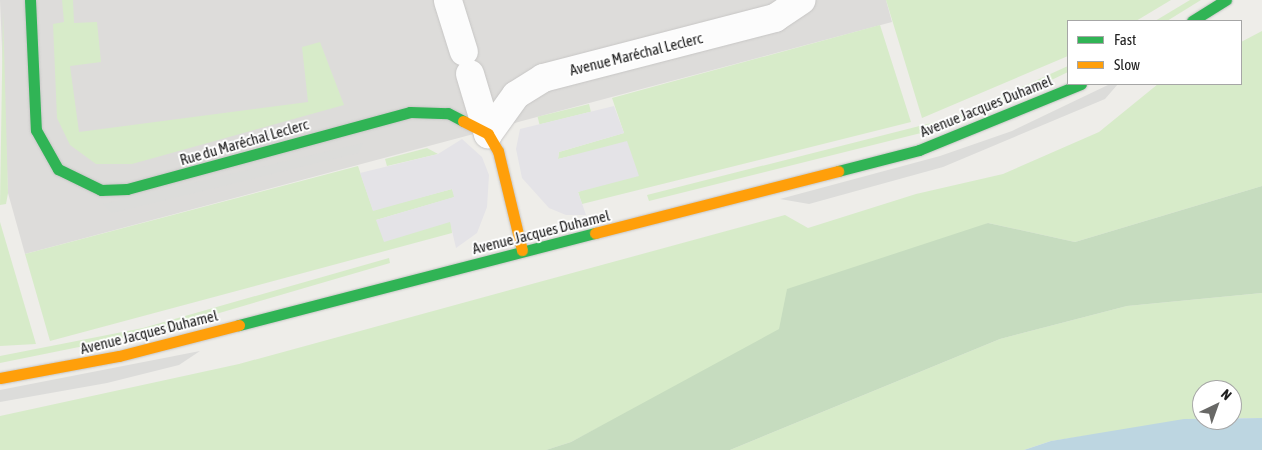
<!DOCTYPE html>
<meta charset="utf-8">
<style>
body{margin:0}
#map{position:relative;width:1262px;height:450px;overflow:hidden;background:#eeede9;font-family:"Asap Condensed",sans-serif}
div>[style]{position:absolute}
.residential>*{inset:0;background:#dddcda}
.religious>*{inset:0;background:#dcdcda}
.grass>*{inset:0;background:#d7ebc9;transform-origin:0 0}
.forest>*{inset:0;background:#c6dcbf}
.plaza>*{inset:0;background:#e4e3e7}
.water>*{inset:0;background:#bdd6e1}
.roads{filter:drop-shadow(0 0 1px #c7c6c5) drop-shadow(0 0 1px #c7c6c5)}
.street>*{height:28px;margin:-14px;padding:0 14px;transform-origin:14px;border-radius:14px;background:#fcfcfc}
.fast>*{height:11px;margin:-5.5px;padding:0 5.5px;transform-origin:5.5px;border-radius:5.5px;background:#30b455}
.slow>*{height:11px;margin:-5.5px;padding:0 5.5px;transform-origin:5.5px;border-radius:5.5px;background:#ff9f0a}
span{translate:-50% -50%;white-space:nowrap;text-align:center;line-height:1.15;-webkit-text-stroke:4px #fff;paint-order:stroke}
.street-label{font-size:15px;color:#202020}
.legend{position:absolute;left:1067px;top:20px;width:175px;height:65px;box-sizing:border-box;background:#fff;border:1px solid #a6a6a6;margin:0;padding:6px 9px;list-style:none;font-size:15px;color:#202020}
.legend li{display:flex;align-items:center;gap:10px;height:25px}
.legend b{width:25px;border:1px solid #a6a6a6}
.north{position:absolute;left:1192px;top:380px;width:50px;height:50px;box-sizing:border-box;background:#fff;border:1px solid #a6a6a6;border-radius:50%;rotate:42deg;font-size:14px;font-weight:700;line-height:20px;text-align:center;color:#202020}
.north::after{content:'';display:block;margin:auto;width:18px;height:22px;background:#686866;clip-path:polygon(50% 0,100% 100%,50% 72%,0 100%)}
</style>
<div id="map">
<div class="residential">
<div style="clip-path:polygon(0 0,886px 0,892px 22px,25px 254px,8px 193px)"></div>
</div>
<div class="religious">
<div style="clip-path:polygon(1110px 84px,1118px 84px,1105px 99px,943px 167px,809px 204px,780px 199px,940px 156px,1012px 131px)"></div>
<div style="clip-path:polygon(363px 143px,358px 153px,112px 213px,103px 204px)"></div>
<div style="clip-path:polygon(200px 351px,179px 365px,107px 383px,0 402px,0 390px)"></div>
</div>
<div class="grass">
<div style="clip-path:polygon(62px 0,73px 0,74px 23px,97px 22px,101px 62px,70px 66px,79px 132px,308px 102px,302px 47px,320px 42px,344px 105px,132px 164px,96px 164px,70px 145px,57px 118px,53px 24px,64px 22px)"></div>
<div style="clip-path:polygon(886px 0,1171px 0,1136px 21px,1068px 21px,1068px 56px,922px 118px)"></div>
<div style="clip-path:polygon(1190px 0,1201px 0,1167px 21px,1155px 21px)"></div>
<div style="clip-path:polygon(3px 11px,8px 193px,6px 204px,0 205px)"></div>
<div style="clip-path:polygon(880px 25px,911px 122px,582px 204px,578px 192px,586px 189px,575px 155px,558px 159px,559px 152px,624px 133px,612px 98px)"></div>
<div style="clip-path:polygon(1262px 31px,1262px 186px,1075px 242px,988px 223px,571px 442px,546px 450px,0 450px,0 416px,239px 364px,785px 215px,808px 228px,916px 194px,1003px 174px,1099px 132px,1158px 84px,1241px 84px,1241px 42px)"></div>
<div style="clip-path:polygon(1068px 66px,1068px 72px,1008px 101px,933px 130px,649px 201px,647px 195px,955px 117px)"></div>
<div style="left:589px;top:104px;width:8px;height:53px;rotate:76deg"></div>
<div style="clip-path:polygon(427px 148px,438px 154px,387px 166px,385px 159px)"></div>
<div style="clip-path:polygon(358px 166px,373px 210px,452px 189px,455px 197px,376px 220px,451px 222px,452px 233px,50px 341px,25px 254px)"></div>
<div style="clip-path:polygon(0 222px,36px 344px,0 346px)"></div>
<div style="clip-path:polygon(389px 258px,390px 263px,158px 331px,0 363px,0 356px,143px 328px)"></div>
<div style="clip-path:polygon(1262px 293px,1262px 418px,1232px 418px,1232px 390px,1202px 390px,1202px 419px,1051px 441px,1024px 450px,730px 450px,1000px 339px,1127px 306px)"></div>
</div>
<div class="forest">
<div style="clip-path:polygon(1262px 186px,1262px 293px,1127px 306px,1000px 339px,730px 450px,546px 450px,571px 442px,779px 329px,787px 289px,988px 223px,1075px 242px)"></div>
</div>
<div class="plaza">
<div style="clip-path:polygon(614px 106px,624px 133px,559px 152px,558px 159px,627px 141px,639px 176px,578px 192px,586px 215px,566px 215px,549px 208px,522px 178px,516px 149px,520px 129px)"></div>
<div style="clip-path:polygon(462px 139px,482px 157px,489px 175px,487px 207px,477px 233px,456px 248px,450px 222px,384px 242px,376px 220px,454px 197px,452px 189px,373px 211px,360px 173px,438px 154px)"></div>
</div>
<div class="water">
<div style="clip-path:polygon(1262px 418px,1262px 450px,1024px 450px,1051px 441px,1184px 419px)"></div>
</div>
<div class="roads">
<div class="street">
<div style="left:448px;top:1px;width:53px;rotate:72.6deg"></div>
<div style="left:470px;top:74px;width:63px;rotate:73.3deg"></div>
<div style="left:488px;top:134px;width:48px;rotate:-54.3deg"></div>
<div style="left:516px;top:95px;width:32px;rotate:-32deg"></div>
<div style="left:543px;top:78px;width:240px;rotate:-14.5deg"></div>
<div style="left:775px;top:18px;width:32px;rotate:-34deg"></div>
</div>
<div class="fast">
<div style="left:30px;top:0;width:130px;rotate:87.4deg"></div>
<div style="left:36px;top:130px;width:45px;rotate:60.6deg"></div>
<div style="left:58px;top:169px;width:48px;rotate:26deg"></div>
<div style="left:101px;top:190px;width:26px;rotate:-2deg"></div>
<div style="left:127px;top:189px;width:293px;rotate:-15.2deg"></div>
<div style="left:410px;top:112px;width:38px;rotate:2deg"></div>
<div style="left:448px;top:113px;width:17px;rotate:28deg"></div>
<div style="left:1192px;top:21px;width:40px;rotate:-32deg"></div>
<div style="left:838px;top:171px;width:84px;rotate:-14.5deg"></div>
<div style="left:919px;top:150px;width:175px;rotate:-22.2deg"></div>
<div style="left:239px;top:325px;width:368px;rotate:-14.5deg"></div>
</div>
<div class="slow">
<div style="left:463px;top:121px;width:28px;rotate:27deg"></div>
<div style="left:488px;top:134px;width:20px;rotate:60deg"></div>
<div style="left:498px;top:151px;width:102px;rotate:76.4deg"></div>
<div style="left:595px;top:233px;width:251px;rotate:-14.3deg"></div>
<div style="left:0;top:378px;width:121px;rotate:-10.5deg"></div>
<div style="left:119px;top:356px;width:124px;rotate:-14.5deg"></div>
</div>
</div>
<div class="street-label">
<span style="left:636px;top:54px;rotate:-14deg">Avenue Maréchal Leclerc</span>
<span style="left:986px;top:106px;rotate:-22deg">Avenue Jacques Duhamel</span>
<span style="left:244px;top:142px;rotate:-16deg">Rue du Maréchal Leclerc</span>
<span style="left:541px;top:232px;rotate:-14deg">Avenue Jacques Duhamel</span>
<span style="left:149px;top:332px;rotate:-14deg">Avenue Jacques Duhamel</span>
</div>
<ul class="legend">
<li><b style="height:6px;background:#30b455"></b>Fast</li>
<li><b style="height:6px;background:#ff9f0a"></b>Slow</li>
</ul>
<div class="north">N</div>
</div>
